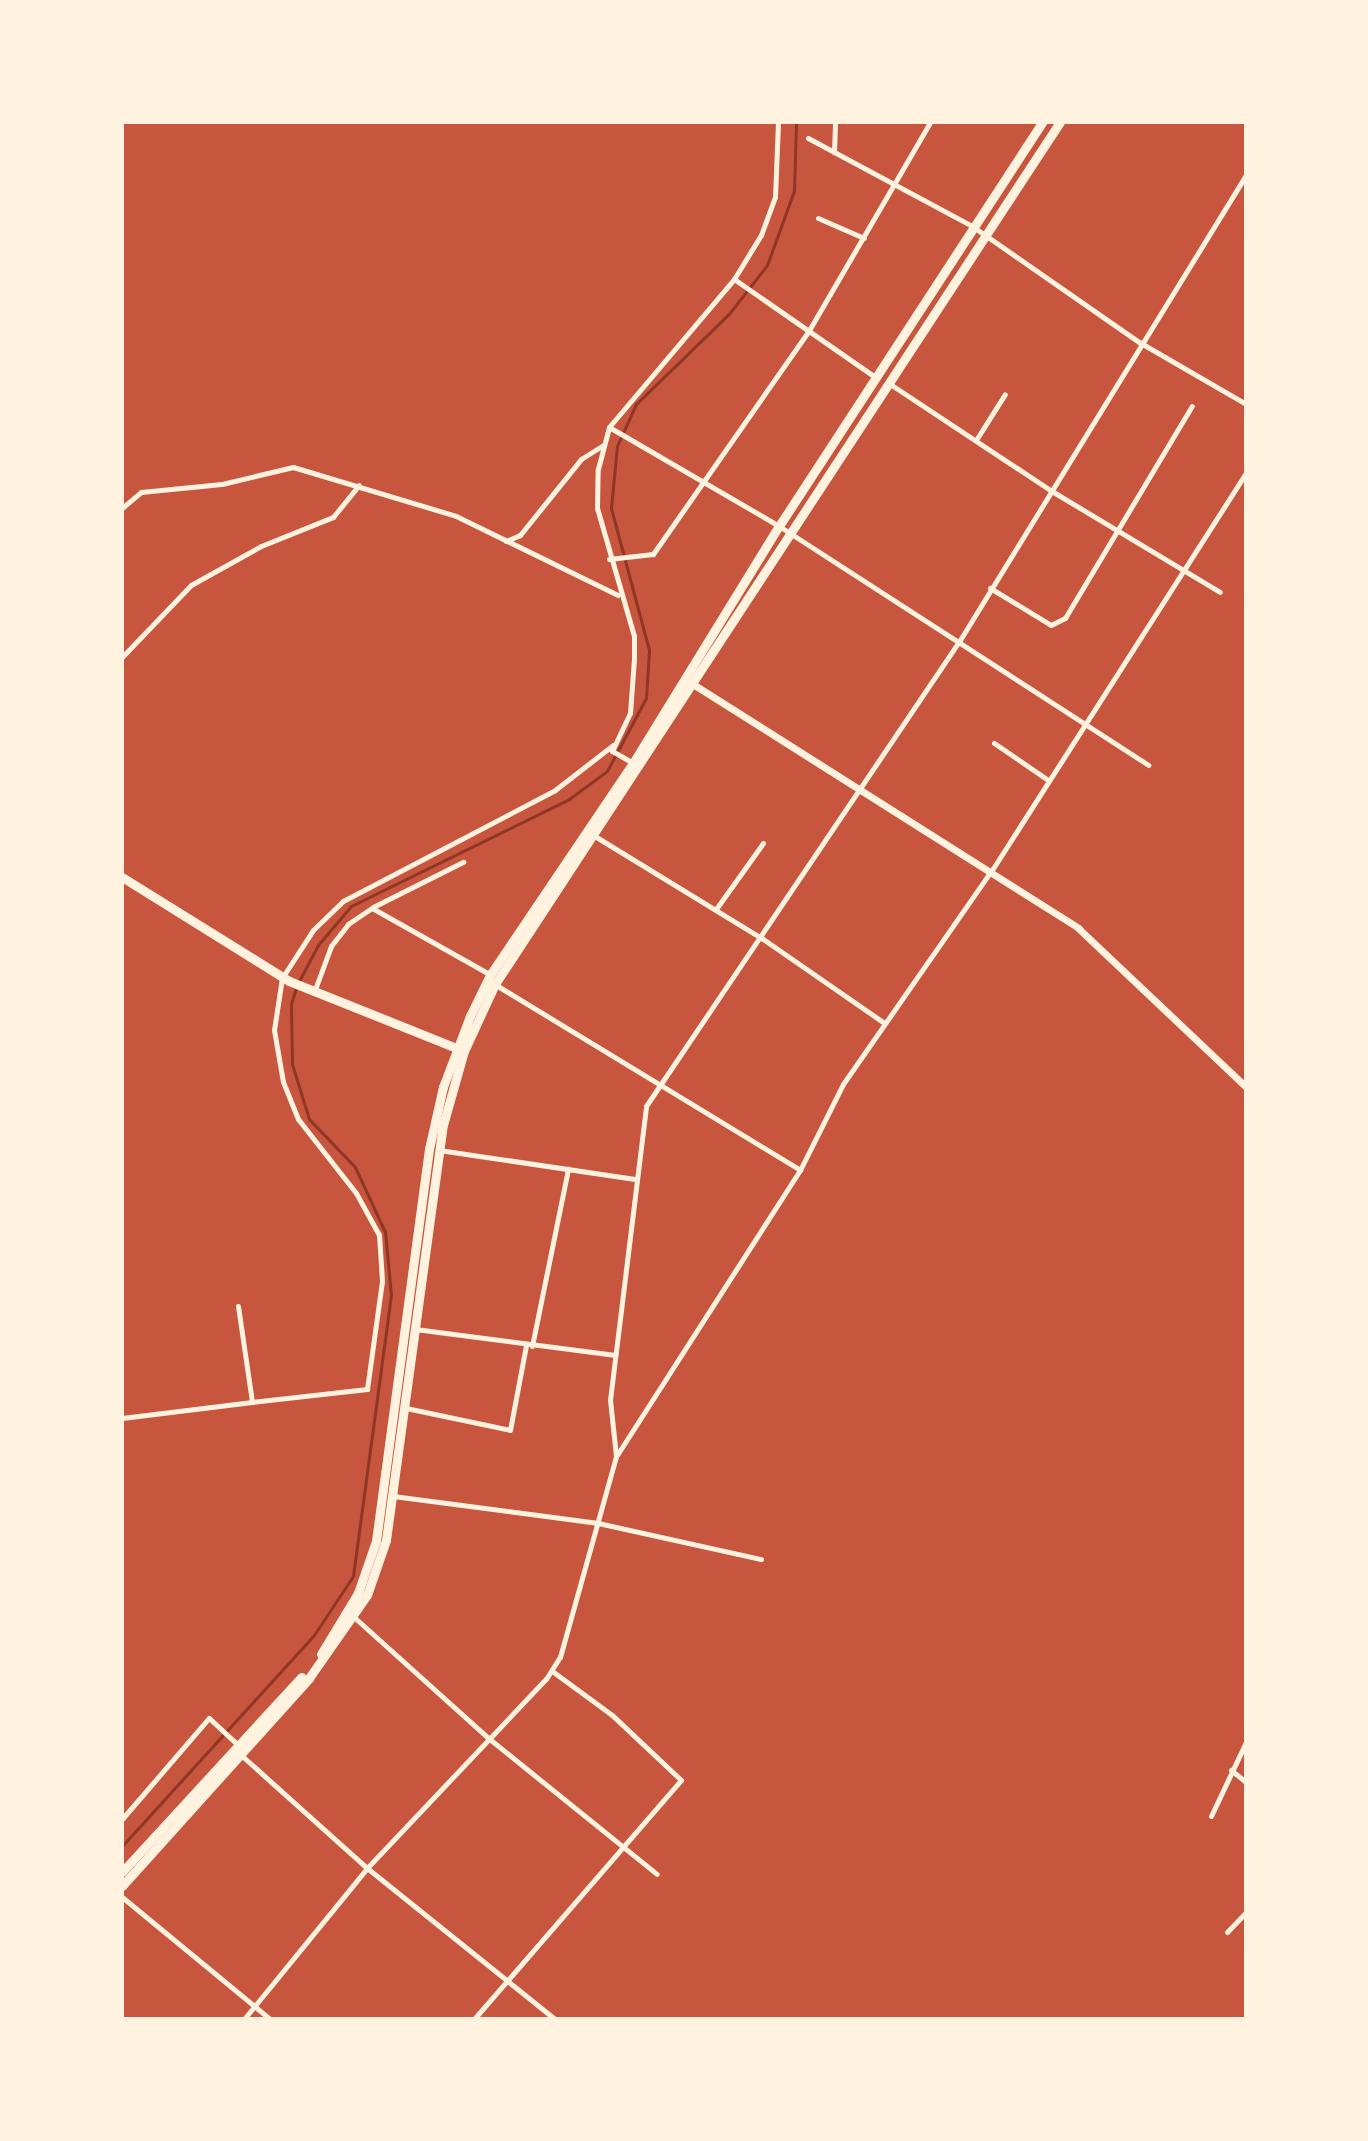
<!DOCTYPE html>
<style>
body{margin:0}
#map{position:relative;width:1368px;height:2141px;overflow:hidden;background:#c8553d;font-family:"Nunito Sans",sans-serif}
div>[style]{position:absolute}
.stream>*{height:3px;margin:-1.5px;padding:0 1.5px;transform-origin:1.5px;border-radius:1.5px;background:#8f3625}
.minor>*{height:5px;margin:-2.5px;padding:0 2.5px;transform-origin:2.5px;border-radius:2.5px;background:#fff3e0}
.tertiary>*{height:7px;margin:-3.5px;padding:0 3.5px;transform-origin:3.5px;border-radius:3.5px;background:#fff3e0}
.primary>*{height:9px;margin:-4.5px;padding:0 4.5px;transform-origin:4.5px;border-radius:4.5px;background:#fff3e0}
.trunk>*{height:9px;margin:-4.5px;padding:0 4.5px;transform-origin:4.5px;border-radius:4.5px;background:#fff3e0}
span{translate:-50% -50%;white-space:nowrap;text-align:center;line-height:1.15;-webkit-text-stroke:7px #fff3e0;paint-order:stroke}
.frame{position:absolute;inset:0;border:124px solid #fff3e0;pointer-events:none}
</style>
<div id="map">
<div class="stream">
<div style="left:299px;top:981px;width:41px;rotate:-62.2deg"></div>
<div style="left:318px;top:945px;width:51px;rotate:-49.8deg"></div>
<div style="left:351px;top:906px;width:243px;rotate:-26.1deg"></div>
<div style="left:569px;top:799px;width:47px;rotate:-36.4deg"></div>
<div style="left:607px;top:771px;width:83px;rotate:-61.9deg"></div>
<div style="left:646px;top:698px;width:48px;rotate:-86.4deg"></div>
<div style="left:649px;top:650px;width:147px;rotate:-105deg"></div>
<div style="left:611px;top:508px;width:62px;rotate:-84.5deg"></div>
<div style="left:617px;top:446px;width:46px;rotate:-65.7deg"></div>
<div style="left:636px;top:404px;width:128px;rotate:-44.1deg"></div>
<div style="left:728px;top:315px;width:63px;rotate:-52deg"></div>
<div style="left:767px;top:265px;width:79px;rotate:-70deg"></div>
<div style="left:794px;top:191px;width:69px;rotate:-88.3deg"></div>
<div style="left:122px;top:1846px;width:285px;rotate:-47.7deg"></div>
<div style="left:314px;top:1635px;width:71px;rotate:-56.5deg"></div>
<div style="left:353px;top:1576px;width:284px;rotate:-82.3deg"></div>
<div style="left:391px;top:1295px;width:63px;rotate:-95.4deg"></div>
<div style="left:385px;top:1232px;width:72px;rotate:-114.8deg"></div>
<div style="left:355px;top:1167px;width:66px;rotate:-133.8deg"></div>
<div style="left:309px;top:1119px;width:58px;rotate:-107.2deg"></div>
<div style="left:292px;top:1064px;width:60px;rotate:-91deg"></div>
<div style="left:291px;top:1004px;width:17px;rotate:-73deg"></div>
</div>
<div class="minor">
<div style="left:808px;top:138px;width:186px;rotate:28.2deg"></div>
<div style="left:972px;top:226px;width:203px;rotate:34.8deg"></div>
<div style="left:1139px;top:342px;width:124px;rotate:30.1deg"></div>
<div style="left:834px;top:152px;width:30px;rotate:-88deg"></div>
<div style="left:818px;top:218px;width:50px;rotate:23.5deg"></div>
<div style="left:734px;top:279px;width:52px;rotate:-58.5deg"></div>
<div style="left:761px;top:235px;width:40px;rotate:-69.8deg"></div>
<div style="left:775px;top:197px;width:75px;rotate:-87.7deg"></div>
<div style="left:890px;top:384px;width:192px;rotate:33.5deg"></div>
<div style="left:1050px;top:490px;width:198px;rotate:31deg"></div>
<div style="left:609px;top:427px;width:197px;rotate:30.2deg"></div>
<div style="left:779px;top:526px;width:440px;rotate:32.9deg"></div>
<div style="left:976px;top:440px;width:54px;rotate:-57.8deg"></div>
<div style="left:122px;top:508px;width:25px;rotate:-40deg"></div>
<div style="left:141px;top:492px;width:81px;rotate:-5.6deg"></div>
<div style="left:222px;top:484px;width:73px;rotate:-13.5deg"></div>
<div style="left:293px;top:467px;width:170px;rotate:16.7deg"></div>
<div style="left:456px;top:516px;width:180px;rotate:26deg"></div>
<div style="left:506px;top:541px;width:15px;rotate:-23deg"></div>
<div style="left:520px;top:535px;width:97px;rotate:-51.2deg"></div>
<div style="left:581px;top:459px;width:25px;rotate:-32deg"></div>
<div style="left:609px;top:559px;width:44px;rotate:-6.5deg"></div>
<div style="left:653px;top:554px;width:271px;rotate:-55.1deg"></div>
<div style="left:808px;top:332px;width:243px;rotate:-59.8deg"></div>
<div style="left:990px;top:588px;width:71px;rotate:31.2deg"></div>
<div style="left:1051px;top:625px;width:16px;rotate:-27deg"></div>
<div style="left:1065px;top:618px;width:247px;rotate:-59.1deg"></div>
<div style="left:122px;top:657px;width:100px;rotate:-46.2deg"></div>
<div style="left:191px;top:585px;width:80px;rotate:-29.1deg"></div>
<div style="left:261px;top:546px;width:78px;rotate:-21.9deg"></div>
<div style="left:333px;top:517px;width:41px;rotate:-50.9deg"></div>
<div style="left:994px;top:743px;width:65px;rotate:34.4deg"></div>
<div style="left:633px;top:763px;width:24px;rotate:-150deg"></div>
<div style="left:612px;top:751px;width:42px;rotate:-64.7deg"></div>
<div style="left:630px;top:713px;width:54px;rotate:-85.8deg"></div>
<div style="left:634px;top:659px;width:23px;rotate:-90deg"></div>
<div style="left:634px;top:636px;width:133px;rotate:-106.1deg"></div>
<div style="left:597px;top:508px;width:39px;rotate:-89deg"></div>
<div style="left:598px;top:469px;width:43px;rotate:-75.3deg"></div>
<div style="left:609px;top:427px;width:194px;rotate:-49.8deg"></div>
<div style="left:734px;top:279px;width:172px;rotate:34.8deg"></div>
<div style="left:593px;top:835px;width:199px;rotate:31.5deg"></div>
<div style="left:763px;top:939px;width:146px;rotate:34.7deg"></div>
<div style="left:373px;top:907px;width:101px;rotate:-26.6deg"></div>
<div style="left:716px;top:909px;width:81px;rotate:-54.5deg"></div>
<div style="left:496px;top:985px;width:356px;rotate:31.3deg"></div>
<div style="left:314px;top:992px;width:49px;rotate:-69.7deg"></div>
<div style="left:331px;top:946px;width:28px;rotate:-52deg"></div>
<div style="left:348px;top:924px;width:29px;rotate:-34deg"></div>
<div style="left:372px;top:908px;width:134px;rotate:29.4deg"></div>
<div style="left:439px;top:1150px;width:198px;rotate:8.4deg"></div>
<div style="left:238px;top:1306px;width:97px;rotate:81.7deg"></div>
<div style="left:252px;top:1402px;width:116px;rotate:-6.4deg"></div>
<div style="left:367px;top:1389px;width:109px;rotate:-82.1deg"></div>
<div style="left:382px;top:1281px;width:46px;rotate:-93.7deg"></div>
<div style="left:379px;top:1235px;width:48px;rotate:-118.7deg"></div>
<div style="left:356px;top:1193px;width:94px;rotate:-128.1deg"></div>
<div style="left:298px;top:1119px;width:40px;rotate:-112deg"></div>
<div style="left:283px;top:1082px;width:53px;rotate:-99.8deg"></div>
<div style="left:274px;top:1030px;width:53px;rotate:-81.3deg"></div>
<div style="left:282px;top:978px;width:57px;rotate:-57.1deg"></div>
<div style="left:313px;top:930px;width:42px;rotate:-44deg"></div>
<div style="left:343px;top:901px;width:239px;rotate:-27.6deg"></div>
<div style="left:555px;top:790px;width:73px;rotate:-37.8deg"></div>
<div style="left:415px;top:1329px;width:202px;rotate:7.4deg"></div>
<div style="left:532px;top:1346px;width:181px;rotate:-78.5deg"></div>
<div style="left:406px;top:1408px;width:106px;rotate:11.9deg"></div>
<div style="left:510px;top:1430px;width:86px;rotate:-79.3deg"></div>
<div style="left:122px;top:1418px;width:131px;rotate:-7deg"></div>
<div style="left:617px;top:1455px;width:339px;rotate:-57.3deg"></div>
<div style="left:800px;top:1170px;width:96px;rotate:-63.4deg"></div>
<div style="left:843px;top:1084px;width:261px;rotate:-55.2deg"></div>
<div style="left:992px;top:870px;width:471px;rotate:-57.4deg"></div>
<div style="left:393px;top:1496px;width:207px;rotate:7.5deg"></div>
<div style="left:598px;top:1523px;width:167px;rotate:12.5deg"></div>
<div style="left:355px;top:1618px;width:178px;rotate:42deg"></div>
<div style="left:487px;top:1737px;width:218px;rotate:38.9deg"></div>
<div style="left:241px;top:1755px;width:169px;rotate:41.9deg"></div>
<div style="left:367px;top:1868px;width:241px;rotate:38.8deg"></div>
<div style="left:1231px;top:1770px;width:19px;rotate:39deg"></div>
<div style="left:1211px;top:1816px;width:82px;rotate:-64.7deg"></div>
<div style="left:122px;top:1819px;width:133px;rotate:-49.3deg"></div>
<div style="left:209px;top:1718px;width:38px;rotate:43deg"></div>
<div style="left:122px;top:1897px;width:192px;rotate:39.5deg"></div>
<div style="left:1227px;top:1932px;width:28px;rotate:-46deg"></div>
<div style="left:244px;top:2019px;width:195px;rotate:-50.8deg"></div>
<div style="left:367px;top:1868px;width:260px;rotate:-46.6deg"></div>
<div style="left:546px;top:1679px;width:26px;rotate:-58deg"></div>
<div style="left:560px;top:1657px;width:209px;rotate:-74.4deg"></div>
<div style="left:616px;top:1456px;width:56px;rotate:-96.1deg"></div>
<div style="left:610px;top:1400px;width:296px;rotate:-83deg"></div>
<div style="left:646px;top:1106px;width:562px;rotate:-56.03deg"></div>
<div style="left:960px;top:640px;width:546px;rotate:-58.41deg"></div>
<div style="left:474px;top:2019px;width:316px;rotate:-49.1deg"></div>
<div style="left:681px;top:1780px;width:95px;rotate:-136.7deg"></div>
<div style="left:612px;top:1715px;width:74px;rotate:-143.7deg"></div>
</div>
<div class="tertiary">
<div style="left:688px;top:681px;width:462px;rotate:32.3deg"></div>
<div style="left:1078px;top:928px;width:231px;rotate:43.4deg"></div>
</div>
<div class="primary">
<div style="left:122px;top:877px;width:197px;rotate:31.9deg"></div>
<div style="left:289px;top:981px;width:188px;rotate:21.8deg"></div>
</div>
<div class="trunk">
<div style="left:321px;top:1654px;width:71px;rotate:-58.8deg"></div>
<div style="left:358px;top:1593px;width:55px;rotate:-70.9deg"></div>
<div style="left:376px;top:1541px;width:396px;rotate:-82.3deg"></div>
<div style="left:429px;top:1149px;width:64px;rotate:-77.3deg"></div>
<div style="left:443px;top:1087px;width:76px;rotate:-69.2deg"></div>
<div style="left:470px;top:1016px;width:46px;rotate:-64deg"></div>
<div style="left:490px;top:975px;width:256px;rotate:-56deg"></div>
<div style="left:633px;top:763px;width:278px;rotate:-58.4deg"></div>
<div style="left:779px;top:526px;width:482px;rotate:-56.9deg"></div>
<div style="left:122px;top:1872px;width:265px;rotate:-47.4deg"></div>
<div style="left:122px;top:1886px;width:280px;rotate:-48deg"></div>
<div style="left:309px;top:1678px;width:101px;rotate:-55.1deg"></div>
<div style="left:367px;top:1595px;width:58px;rotate:-70.9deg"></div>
<div style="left:386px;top:1540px;width:419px;rotate:-82.2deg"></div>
<div style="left:443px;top:1125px;width:77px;rotate:-74.2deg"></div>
<div style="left:464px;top:1051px;width:74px;rotate:-65.2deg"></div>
<div style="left:495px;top:984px;width:1031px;rotate:-56.76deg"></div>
</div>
<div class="frame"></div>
</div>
